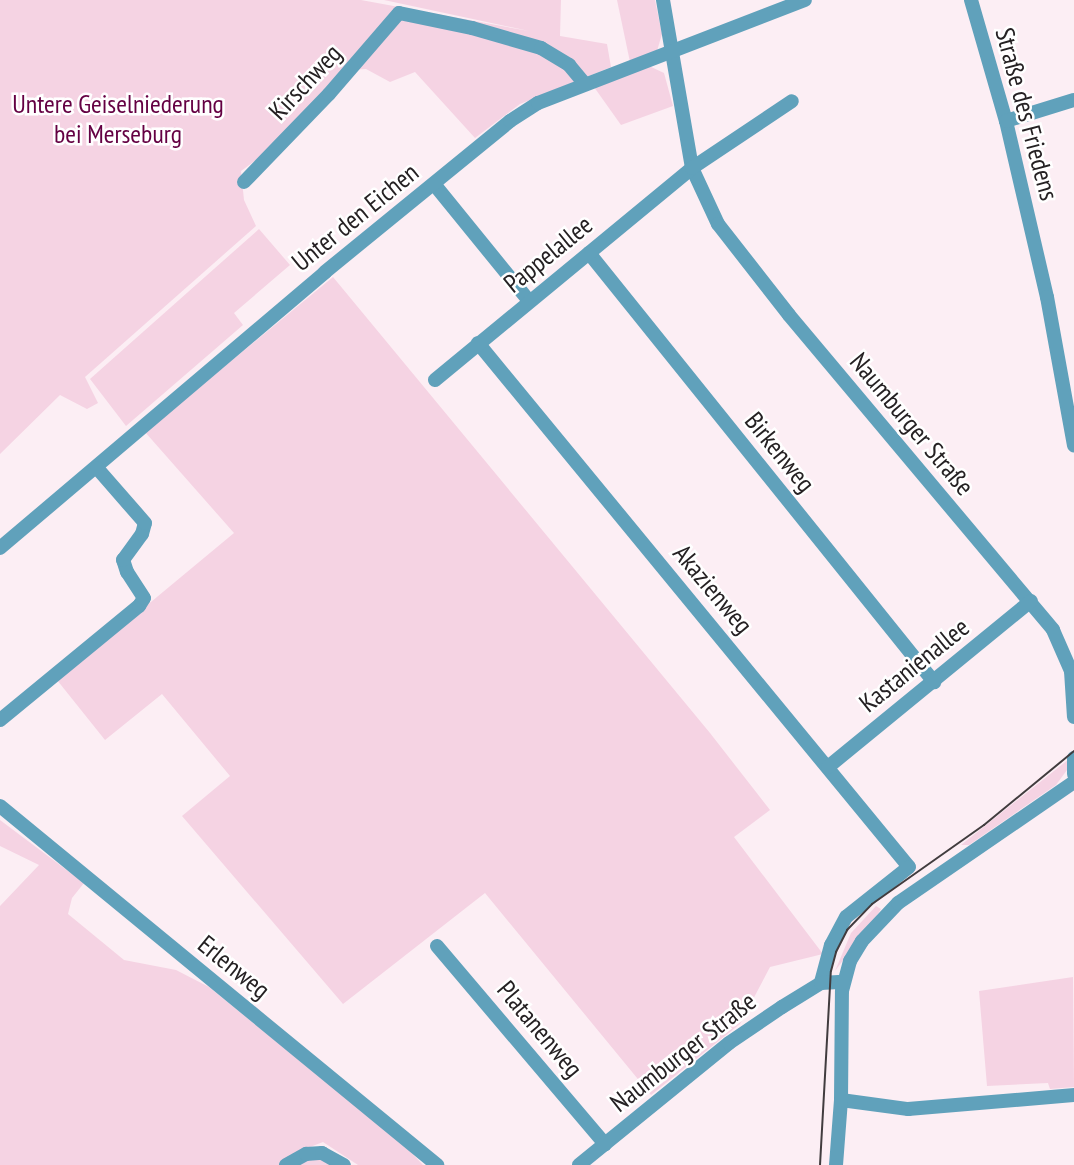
<!DOCTYPE html>
<meta charset="utf-8">
<style>
body{margin:0}
#map{position:relative;width:1074px;height:1165px;overflow:hidden;background:#fceef4;font-family:"PT Sans Narrow",sans-serif}
div>[style]{position:absolute}
.green>*{inset:0;background:#f5d3e3}
.minor>*{height:14px;margin:-7px;padding:0 7px;transform-origin:7px;border-radius:7px;background:#60a1bb}
.tram>*{height:2px;margin:-1px;padding:0 1px;transform-origin:1px;border-radius:1px;background:#413c3e}
span{translate:-50% -50%;white-space:nowrap;text-align:center;line-height:1.15;-webkit-text-stroke:5px #fff;paint-order:stroke}
.street-label{font-size:26px;color:#252123}
.park-label{font-size:26px;color:#640043}
</style>
<div id="map">
<div class="green">
<div style="clip-path:polygon(0 0,361px 0,529px 31px,384px 0,561px 0,560px 36px,607px 44px,611px 67px,520px 104px,475px 138px,415px 72px,390px 82px,366px 69px,349px 70px,295px 131px,241px 171px,244px 200px,256px 226px,85px 377px,98px 403px,87px 409px,60px 395px,0 454px)"></div>
<div style="clip-path:polygon(617px 0,655px 0,662px 34px,657px 51px,630px 62px)"></div>
<div style="clip-path:polygon(649px 66px,664px 73px,673px 106px,621px 125px,594px 87px)"></div>
<div style="clip-path:polygon(259px 229px,290px 265px,234px 313px,243px 325px,126px 426px,90px 379px)"></div>
<div style="clip-path:polygon(333px 277px,710px 733px,770px 810px,734px 837px,823px 954px,770px 967px,740px 1024px,651px 1095px,485px 893px,343px 1004px,182px 816px,230px 776px,162px 694px,105px 740px,57px 680px,234px 533px,145px 432px)"></div>
<div style="clip-path:polygon(1069px 759px,1067px 770px,1056px 785px,969px 845px,961px 845px)"></div>
<div style="clip-path:polygon(0 820px,84px 883px,72px 898px,68px 914px,124px 960px,176px 970px,209px 987px,406px 1147px,423px 1165px,358px 1165px,323px 1142px,305px 1149px,313px 1157px,336px 1165px,0 1165px,0 906px,39px 865px,0 846px)"></div>
<div style="clip-path:polygon(876px 906px,881px 909px,878px 914px,835px 971px,851px 933px)"></div>
<div style="clip-path:polygon(1073px 977px,1074px 1087px,1050px 1089px,1048px 1083px,987px 1086px,979px 991px)"></div>
</div>
<div class="minor">
<div style="left:663px;top:0;width:170px;rotate:80.2deg"></div>
<div style="left:692px;top:168px;width:62px;rotate:65.1deg"></div>
<div style="left:718px;top:224px;width:115px;rotate:52deg"></div>
<div style="left:789px;top:315px;width:411px;rotate:50deg"></div>
<div style="left:1053px;top:630px;width:45px;rotate:66.3deg"></div>
<div style="left:1071px;top:671px;width:46px;rotate:86.3deg"></div>
<div style="left:971px;top:0;width:126px;rotate:73.9deg"></div>
<div style="left:1006px;top:121px;width:181px;rotate:76.9deg"></div>
<div style="left:1047px;top:297px;width:151px;rotate:79.7deg"></div>
<div style="left:1006px;top:121px;width:71px;rotate:-17.2deg"></div>
<div style="left:244px;top:182px;width:122px;rotate:-46deg"></div>
<div style="left:329px;top:94px;width:107px;rotate:-49.2deg"></div>
<div style="left:399px;top:13px;width:75px;rotate:11.6deg"></div>
<div style="left:472px;top:28px;width:72px;rotate:16.2deg"></div>
<div style="left:541px;top:48px;width:33px;rotate:31deg"></div>
<div style="left:569px;top:65px;width:25px;rotate:50deg"></div>
<div style="left:434px;top:184px;width:151px;rotate:50.9deg"></div>
<div style="left:589px;top:253px;width:551px;rotate:51.19deg"></div>
<div style="left:478px;top:343px;width:678px;rotate:50.56deg"></div>
<div style="left:909px;top:867px;width:80px;rotate:141.6deg"></div>
<div style="left:846px;top:917px;width:32px;rotate:118deg"></div>
<div style="left:831px;top:945px;width:39px;rotate:105deg"></div>
<div style="left:435px;top:380px;width:333px;rotate:-39.5deg"></div>
<div style="left:692px;top:168px;width:120px;rotate:-33.8deg"></div>
<div style="left:0;top:548px;width:426px;rotate:-40.3deg"></div>
<div style="left:325px;top:272px;width:239px;rotate:-39.2deg"></div>
<div style="left:510px;top:121px;width:33px;rotate:-33deg"></div>
<div style="left:538px;top:103px;width:286px;rotate:-21.1deg"></div>
<div style="left:0;top:720px;width:180px;rotate:-39.4deg"></div>
<div style="left:139px;top:606px;width:9px;rotate:-58deg"></div>
<div style="left:144px;top:598px;width:31px;rotate:-123deg"></div>
<div style="left:127px;top:572px;width:13px;rotate:-108deg"></div>
<div style="left:123px;top:560px;width:32px;rotate:-54deg"></div>
<div style="left:142px;top:534px;width:11px;rotate:-75deg"></div>
<div style="left:145px;top:523px;width:73px;rotate:-131.1deg"></div>
<div style="left:1074px;top:758px;width:16px;rotate:90deg"></div>
<div style="left:828px;top:767px;width:262px;rotate:-39.3deg"></div>
<div style="left:0;top:806px;width:566px;rotate:39.4deg"></div>
<div style="left:437px;top:946px;width:260px;rotate:49.7deg"></div>
<div style="left:841px;top:1100px;width:68px;rotate:7.7deg"></div>
<div style="left:908px;top:1109px;width:167px;rotate:-4.8deg"></div>
<div style="left:286px;top:1165px;width:23px;rotate:-29deg"></div>
<div style="left:306px;top:1154px;width:16px;rotate:-4deg"></div>
<div style="left:322px;top:1153px;width:25px;rotate:29deg"></div>
<div style="left:579px;top:1165px;width:193px;rotate:-39.1deg"></div>
<div style="left:729px;top:1043px;width:64px;rotate:-34.2deg"></div>
<div style="left:782px;top:1007px;width:46px;rotate:-31.6deg"></div>
<div style="left:821px;top:983px;width:22px;rotate:-3deg"></div>
<div style="left:836px;top:1165px;width:65px;rotate:-85.6deg"></div>
<div style="left:841px;top:1100px;width:109px;rotate:-89.5deg"></div>
<div style="left:842px;top:991px;width:31px;rotate:-75deg"></div>
<div style="left:850px;top:961px;width:23px;rotate:-59deg"></div>
<div style="left:862px;top:941px;width:52px;rotate:-46.5deg"></div>
<div style="left:898px;top:903px;width:214px;rotate:-34.5deg"></div>
</div>
<div class="tram">
<div style="left:820px;top:1165px;width:194px;rotate:-86.8deg"></div>
<div style="left:831px;top:971px;width:20px;rotate:-75deg"></div>
<div style="left:836px;top:952px;width:25px;rotate:-63deg"></div>
<div style="left:847px;top:930px;width:36px;rotate:-46deg"></div>
<div style="left:872px;top:904px;width:137px;rotate:-35.2deg"></div>
<div style="left:984px;top:825px;width:117px;rotate:-39.4deg"></div>
</div>
<div class="street-label">
<span style="left:305px;top:82px;rotate:-47deg">Kirschweg</span>
<span style="left:1027px;top:114px;rotate:75deg">Straße des Friedens</span>
<span style="left:355px;top:217px;rotate:-39deg">Unter den Eichen</span>
<span style="left:548px;top:254px;rotate:-39deg">Pappelallee</span>
<span style="left:912px;top:424px;rotate:50deg">Naumburger Straße</span>
<span style="left:780px;top:452px;rotate:51deg">Birkenweg</span>
<span style="left:713px;top:589px;rotate:50deg">Akazienweg</span>
<span style="left:914px;top:665px;rotate:-39deg">Kastanienallee</span>
<span style="left:234px;top:967px;rotate:39deg">Erlenweg</span>
<span style="left:540px;top:1029px;rotate:50deg">Platanenweg</span>
<span style="left:683px;top:1052px;rotate:-38deg">Naumburger Straße</span>
</div>
<div class="park-label">
<span style="left:118px;top:119px">Untere Geiselniederung<br>bei Merseburg</span>
</div>
</div>
